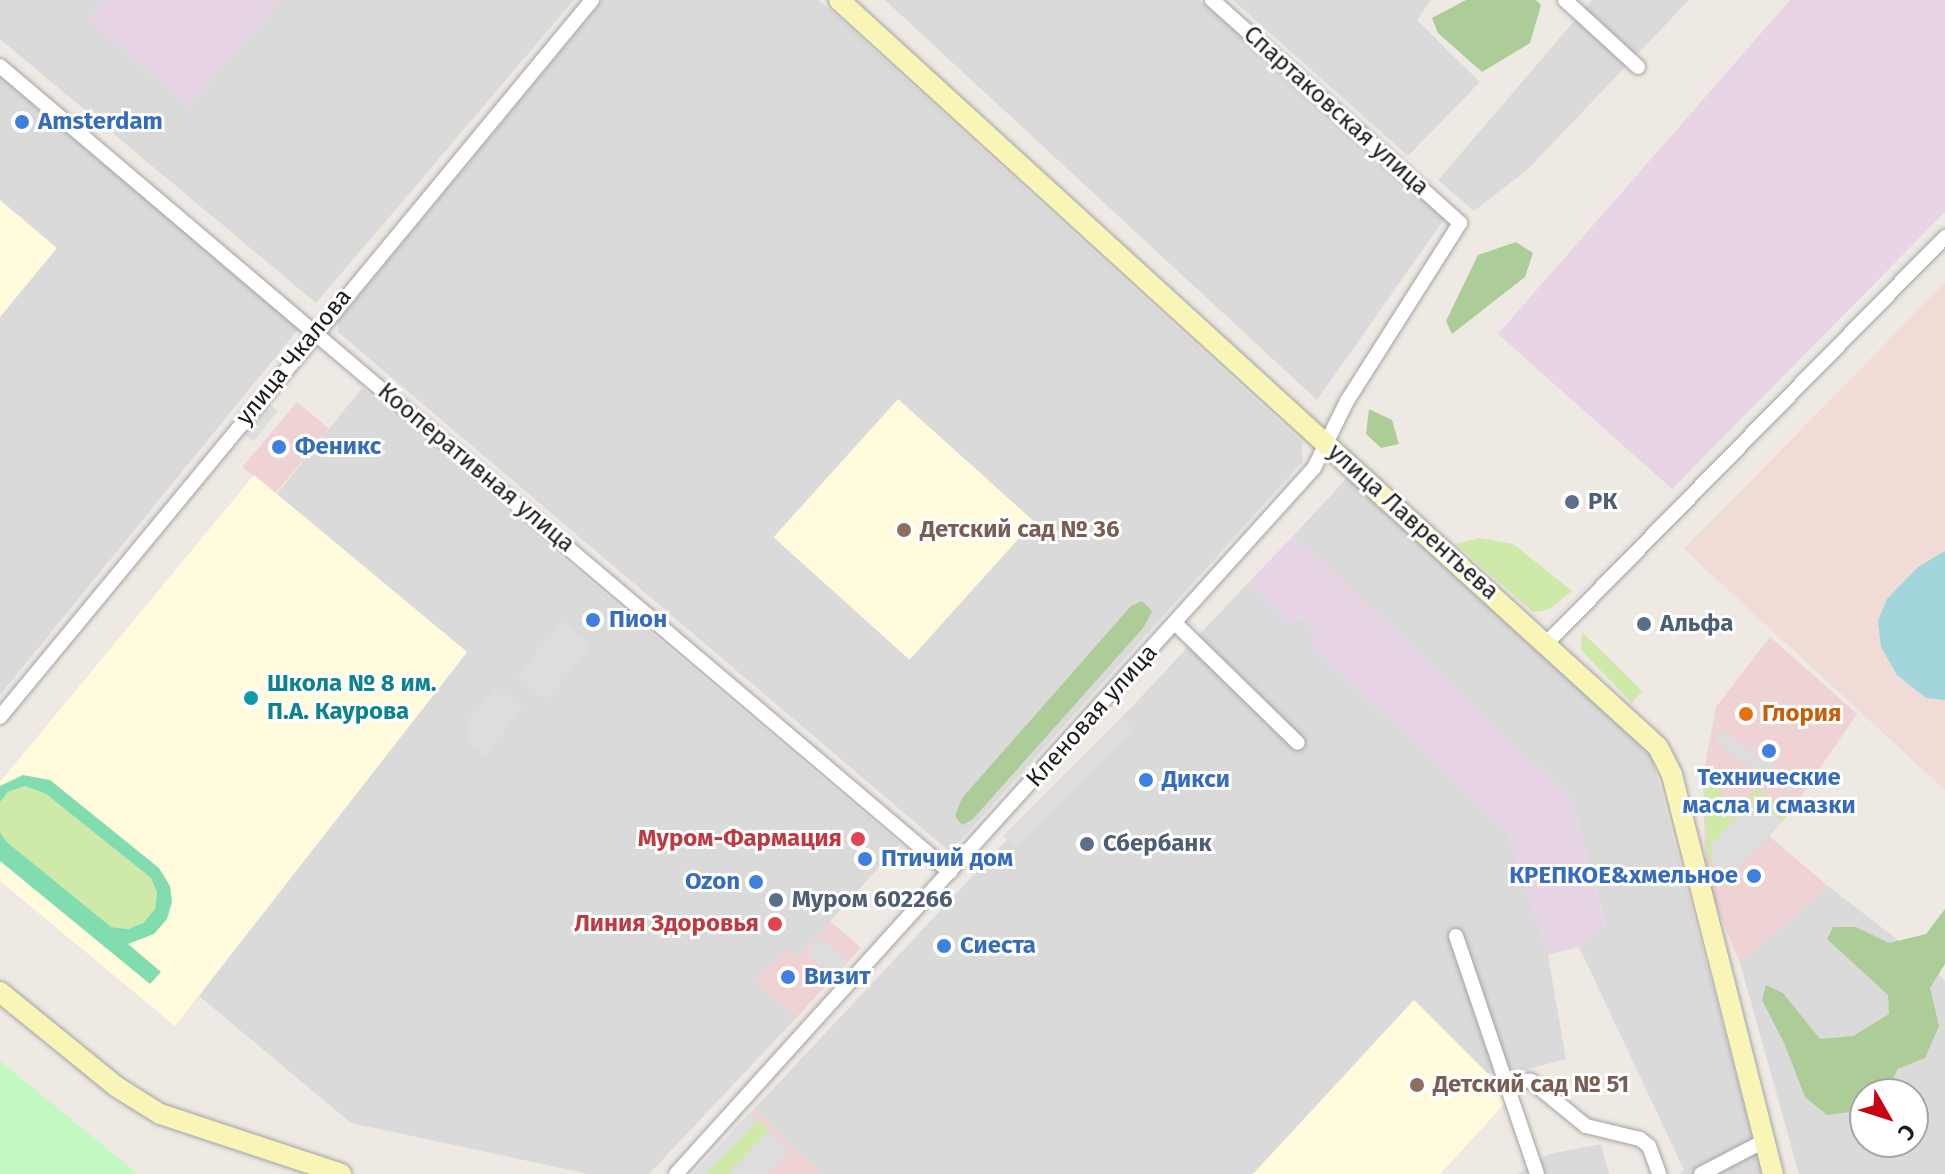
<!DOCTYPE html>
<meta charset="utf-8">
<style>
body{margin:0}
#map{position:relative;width:1945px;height:1174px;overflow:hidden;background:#eee9e3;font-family:"Fira Sans",sans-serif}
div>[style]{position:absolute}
.residential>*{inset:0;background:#dbdada}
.commercial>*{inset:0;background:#efd2d4;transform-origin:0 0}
.industrial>*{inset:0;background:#e7d5e6}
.education>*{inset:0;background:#fffbdc;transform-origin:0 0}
.military>*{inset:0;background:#f0dbd6}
.grass>*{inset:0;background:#cfe9a9}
.forest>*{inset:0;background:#adcd98}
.park>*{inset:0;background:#c1f9c0}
.pitch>*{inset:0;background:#81ddb0}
.parking>*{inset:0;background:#ddd;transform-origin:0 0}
.water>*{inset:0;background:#a3d5dc}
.roads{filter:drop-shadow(0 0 2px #a4a4a4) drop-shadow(0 0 2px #a4a4a4)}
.street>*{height:14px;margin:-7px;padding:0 7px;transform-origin:7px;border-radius:7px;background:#fff}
.secondary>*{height:20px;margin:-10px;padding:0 10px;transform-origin:10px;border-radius:10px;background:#f9f5b7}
.dots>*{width:22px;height:22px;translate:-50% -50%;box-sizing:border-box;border:4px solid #fff;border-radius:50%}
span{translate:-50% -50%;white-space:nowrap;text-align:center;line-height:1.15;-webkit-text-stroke:6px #fff;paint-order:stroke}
.street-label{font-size:24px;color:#1d1d1d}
.shop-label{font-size:24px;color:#366cbe;font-weight:700}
.left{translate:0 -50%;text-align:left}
.right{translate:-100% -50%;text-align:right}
.service-label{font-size:24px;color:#4e5e75;font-weight:700}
.education-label{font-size:24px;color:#785e54;font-weight:700}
.culture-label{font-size:24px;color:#0d838f;font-weight:700}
.food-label{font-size:24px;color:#c56008;font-weight:700}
.health-label{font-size:24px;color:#be3a42;font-weight:700}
.north{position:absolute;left:1849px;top:1078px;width:80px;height:80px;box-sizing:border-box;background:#fff;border:2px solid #a5a5a5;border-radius:50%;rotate:129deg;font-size:22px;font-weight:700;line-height:32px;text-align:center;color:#1d1d1d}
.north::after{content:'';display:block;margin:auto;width:28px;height:36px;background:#c90216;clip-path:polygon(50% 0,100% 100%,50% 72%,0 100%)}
</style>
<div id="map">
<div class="residential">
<div style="clip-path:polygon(0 0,104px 0,88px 19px,188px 106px,281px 0,574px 0,316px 303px,0 39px)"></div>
<div style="clip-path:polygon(603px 0,819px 0,1302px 442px,1303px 461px,950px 852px,338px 332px,338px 321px)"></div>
<div style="clip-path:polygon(885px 0,1200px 0,1445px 218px,1317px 400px)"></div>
<div style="clip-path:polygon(1233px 0,1431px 0,1417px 20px,1480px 82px,1408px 156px)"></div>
<div style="clip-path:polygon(1592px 0,1689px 0,1527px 170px,1474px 211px,1438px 180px)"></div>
<div style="clip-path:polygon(0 77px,300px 327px,0 695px)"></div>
<div style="clip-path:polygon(362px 388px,900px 844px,797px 958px,756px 981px,797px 1017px,649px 1174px,589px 1174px,351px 1123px,199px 996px,467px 652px,277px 494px)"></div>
<div style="clip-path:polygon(1348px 477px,1650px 750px,1762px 1174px,1680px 1174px,1684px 1170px,1579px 947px,1606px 926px,1572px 799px,1294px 535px)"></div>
<div style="clip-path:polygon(1248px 583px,1291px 624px,1300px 615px,1317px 631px,1313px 647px,1508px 834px,1548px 955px,1566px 1059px,1514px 1073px,1487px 1073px,1414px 1000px,1253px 1174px,817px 1174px,818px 1171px,754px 1109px)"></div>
<div style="clip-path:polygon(evenodd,1828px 886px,1929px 964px,1945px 981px,1945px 1174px,1799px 1174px,1740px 963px,1828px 886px,1865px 1094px,1913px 1094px,1913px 1142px,1865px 1142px,1865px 1094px)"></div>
<div style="clip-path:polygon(1601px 1144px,1609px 1174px,1518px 1174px,1549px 1154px)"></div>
</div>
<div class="commercial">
<div style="left:297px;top:402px;width:42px;height:85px;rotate:40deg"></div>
<div style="clip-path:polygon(1770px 637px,1857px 714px,1790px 812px,1769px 836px,1828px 886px,1740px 963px,1714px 901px,1705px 861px,1703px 776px,1716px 707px)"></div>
<div style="clip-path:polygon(830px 921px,861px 948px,797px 1017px,756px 981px,785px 948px,797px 958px)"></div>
<div style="clip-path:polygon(754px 1109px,819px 1172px,817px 1174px,693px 1174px)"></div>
</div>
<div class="industrial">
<div style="clip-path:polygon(104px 0,281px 0,188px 106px,88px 19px)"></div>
<div style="clip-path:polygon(1790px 0,1945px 0,1945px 212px,1672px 489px,1498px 334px)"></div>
<div style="clip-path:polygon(1294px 535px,1572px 799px,1606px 927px,1579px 947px,1548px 955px,1508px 834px,1313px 647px,1310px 639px,1317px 631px,1301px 615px,1291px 625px,1248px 583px)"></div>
</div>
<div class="education">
<div style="clip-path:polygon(0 200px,57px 248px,0 317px)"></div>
<div style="left:898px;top:399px;width:183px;height:186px;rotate:42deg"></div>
<div style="clip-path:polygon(254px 475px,467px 652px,175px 1026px,0 881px,0 782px)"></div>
<div style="clip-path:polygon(1414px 1000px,1511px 1097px,1440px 1174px,1253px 1174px)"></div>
</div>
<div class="military">
<div style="clip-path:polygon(1945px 283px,1945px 790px,1684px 549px)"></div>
</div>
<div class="grass">
<div style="clip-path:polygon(1479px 538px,1513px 544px,1572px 591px,1548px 610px,1533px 612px,1456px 544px)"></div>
<div style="clip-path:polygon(1582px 632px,1642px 691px,1632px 703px,1581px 650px)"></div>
<div style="clip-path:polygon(1703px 776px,1721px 792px,1729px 820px,1757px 788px,1790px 812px,1783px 821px,1753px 799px,1711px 845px,1713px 859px,1708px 862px)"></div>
<div style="clip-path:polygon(25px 786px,46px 794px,151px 878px,157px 893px,155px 909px,143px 923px,128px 929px,110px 927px,7px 842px,0 832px,0 802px,8px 792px)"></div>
<div style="clip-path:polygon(758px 1120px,769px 1130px,728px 1174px,706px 1174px)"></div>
</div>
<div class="forest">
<div style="clip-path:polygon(1466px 0,1536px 0,1541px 5px,1530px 43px,1482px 72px,1438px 33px,1432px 18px)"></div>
<div style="clip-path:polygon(1516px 242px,1533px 253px,1525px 277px,1452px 334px,1446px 321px,1478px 255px)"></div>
<div style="clip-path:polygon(1369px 409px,1392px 420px,1399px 444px,1381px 448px,1366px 434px)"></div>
<div style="clip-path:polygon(1142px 601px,1152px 611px,1144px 627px,972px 820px,962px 825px,955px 816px,962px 798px,1131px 606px)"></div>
<div style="clip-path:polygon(1945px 909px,1945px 964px,1930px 988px,1939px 1026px,1925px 1058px,1898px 1069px,1885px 1094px,1865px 1094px,1865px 1104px,1850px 1112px,1827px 1115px,1805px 1097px,1784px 1043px,1762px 1000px,1766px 985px,1783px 993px,1820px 1039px,1853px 1036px,1889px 1014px,1888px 995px,1827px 939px,1833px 927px,1856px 927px,1889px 943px,1926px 934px)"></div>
</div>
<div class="park">
<div style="clip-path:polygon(0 1061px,138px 1174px,0 1174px)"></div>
</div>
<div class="pitch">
<div style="clip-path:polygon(23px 775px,50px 780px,159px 868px,170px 886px,172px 902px,167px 919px,154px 934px,128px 944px,161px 972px,150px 984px,0 861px,0 832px,7px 842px,111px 927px,128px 929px,143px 923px,155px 909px,157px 893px,151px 878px,46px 794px,25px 786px,8px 792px,0 802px,0 786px)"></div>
</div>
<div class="parking">
<div style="left:269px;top:404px;width:11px;height:39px;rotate:38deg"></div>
<div style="left:563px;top:621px;width:38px;height:72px;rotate:40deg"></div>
<div style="clip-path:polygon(496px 686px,523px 708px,484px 756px,464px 740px,471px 731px,464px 725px)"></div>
<div style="left:1122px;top:717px;width:17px;height:168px;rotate:45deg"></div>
<div style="left:1722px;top:730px;width:91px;height:14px;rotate:35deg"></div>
<div style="clip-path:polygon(1754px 799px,1783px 821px,1719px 889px,1711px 845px)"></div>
<div style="left:819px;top:937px;width:36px;height:21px;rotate:39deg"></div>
<div style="clip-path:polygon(750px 1112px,758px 1120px,706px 1174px,693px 1174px)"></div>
<div style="clip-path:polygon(769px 1130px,791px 1151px,768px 1174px,728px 1174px)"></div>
</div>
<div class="water">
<div style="clip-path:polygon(1945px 551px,1945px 700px,1926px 698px,1897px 675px,1881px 647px,1878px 621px,1887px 599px,1918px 567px)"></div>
</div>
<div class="roads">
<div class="street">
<div style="left:1565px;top:0;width:99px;rotate:42.5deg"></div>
<div style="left:0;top:66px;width:1246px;rotate:40.31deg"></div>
<div style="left:1176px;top:624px;width:170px;rotate:44.3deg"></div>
<div style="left:1547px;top:643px;width:569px;rotate:-45.57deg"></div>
<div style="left:0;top:717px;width:930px;rotate:-50.45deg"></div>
<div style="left:1456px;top:936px;width:251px;rotate:71.2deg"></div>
<div style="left:1507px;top:1080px;width:24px;rotate:2deg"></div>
<div style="left:1531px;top:1081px;width:71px;rotate:39.3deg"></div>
<div style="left:1586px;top:1126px;width:56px;rotate:13.5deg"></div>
<div style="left:1640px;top:1139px;width:11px;rotate:38deg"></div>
<div style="left:1649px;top:1146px;width:30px;rotate:70deg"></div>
<div style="left:676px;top:1174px;width:952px;rotate:-47.9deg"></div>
<div style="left:1314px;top:468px;width:75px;rotate:-63.8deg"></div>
<div style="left:1347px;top:401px;width:211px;rotate:-57.6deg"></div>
<div style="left:1460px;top:223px;width:334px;rotate:-138deg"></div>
<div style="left:1701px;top:1174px;width:71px;rotate:-27.6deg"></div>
</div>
<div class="secondary">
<div style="left:839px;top:0;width:1108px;rotate:42.37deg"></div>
<div style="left:1658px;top:747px;width:31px;rotate:63deg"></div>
<div style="left:1672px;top:775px;width:412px;rotate:75.8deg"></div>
<div style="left:0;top:992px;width:151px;rotate:39.1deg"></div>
<div style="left:117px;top:1087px;width:51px;rotate:32.1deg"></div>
<div style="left:160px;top:1114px;width:191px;rotate:18.3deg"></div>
</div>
</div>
<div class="dots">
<div style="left:22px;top:122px;background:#3f7fe0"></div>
<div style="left:279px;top:447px;background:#3f7fe0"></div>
<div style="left:1572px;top:502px;background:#5c6f8a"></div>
<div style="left:904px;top:530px;background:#8d6e63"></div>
<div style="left:593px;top:620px;background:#3f7fe0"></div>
<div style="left:1644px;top:624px;background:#5c6f8a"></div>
<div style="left:251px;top:698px;background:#0f9aa8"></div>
<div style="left:1746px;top:714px;background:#e8710a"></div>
<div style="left:1769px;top:751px;background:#3f7fe0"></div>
<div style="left:1146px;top:780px;background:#3f7fe0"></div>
<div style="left:858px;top:839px;background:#e0444e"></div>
<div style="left:1087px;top:844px;background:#5c6f8a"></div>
<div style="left:865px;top:859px;background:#3f7fe0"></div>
<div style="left:1754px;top:876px;background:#3f7fe0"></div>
<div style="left:756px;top:882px;background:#3f7fe0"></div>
<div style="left:776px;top:900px;background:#5c6f8a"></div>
<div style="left:775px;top:924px;background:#e0444e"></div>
<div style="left:944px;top:946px;background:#3f7fe0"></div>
<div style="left:788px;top:977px;background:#3f7fe0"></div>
<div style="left:1417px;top:1085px;background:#8d6e63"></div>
</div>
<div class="street-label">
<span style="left:1336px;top:111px;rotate:42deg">Спартаковская улица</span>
<span style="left:294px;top:357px;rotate:-51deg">улица Чкалова</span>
<span style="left:476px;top:468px;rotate:40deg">Кооперативная улица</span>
<span style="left:1413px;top:522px;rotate:42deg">улица Лаврентьева</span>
<span style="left:1092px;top:716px;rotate:-48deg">Кленовая улица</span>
</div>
<div class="shop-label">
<span class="left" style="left:38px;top:122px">Amsterdam</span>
<span class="left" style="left:295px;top:447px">Феникс</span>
<span class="left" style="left:609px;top:620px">Пион</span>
<span style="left:1769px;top:792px">Технические<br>масла и смазки</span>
<span class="left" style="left:1162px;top:780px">Дикси</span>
<span class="left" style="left:881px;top:859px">Птичий дом</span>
<span class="right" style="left:1738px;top:876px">КРЕПКОЕ&amp;хмельное</span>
<span class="right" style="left:740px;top:882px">Ozon</span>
<span class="left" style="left:960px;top:946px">Сиеста</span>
<span class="left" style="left:804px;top:977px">Визит</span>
</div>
<div class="service-label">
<span class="left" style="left:1588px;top:502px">РК</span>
<span class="left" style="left:1660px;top:624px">Альфа</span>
<span class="left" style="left:1103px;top:844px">Сбербанк</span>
<span class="left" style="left:792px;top:900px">Муром 602266</span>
</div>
<div class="education-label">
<span class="left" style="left:920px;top:530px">Детский сад № 36</span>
<span class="left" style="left:1433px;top:1085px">Детский сад № 51</span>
</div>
<div class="culture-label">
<span class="left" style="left:267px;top:698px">Школа № 8 им.<br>П.А. Каурова</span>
</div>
<div class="food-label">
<span class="left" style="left:1762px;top:714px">Глория</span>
</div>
<div class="health-label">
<span class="right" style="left:842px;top:839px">Муром-Фармация</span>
<span class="right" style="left:759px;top:924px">Линия Здоровья</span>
</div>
<div class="north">С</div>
</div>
